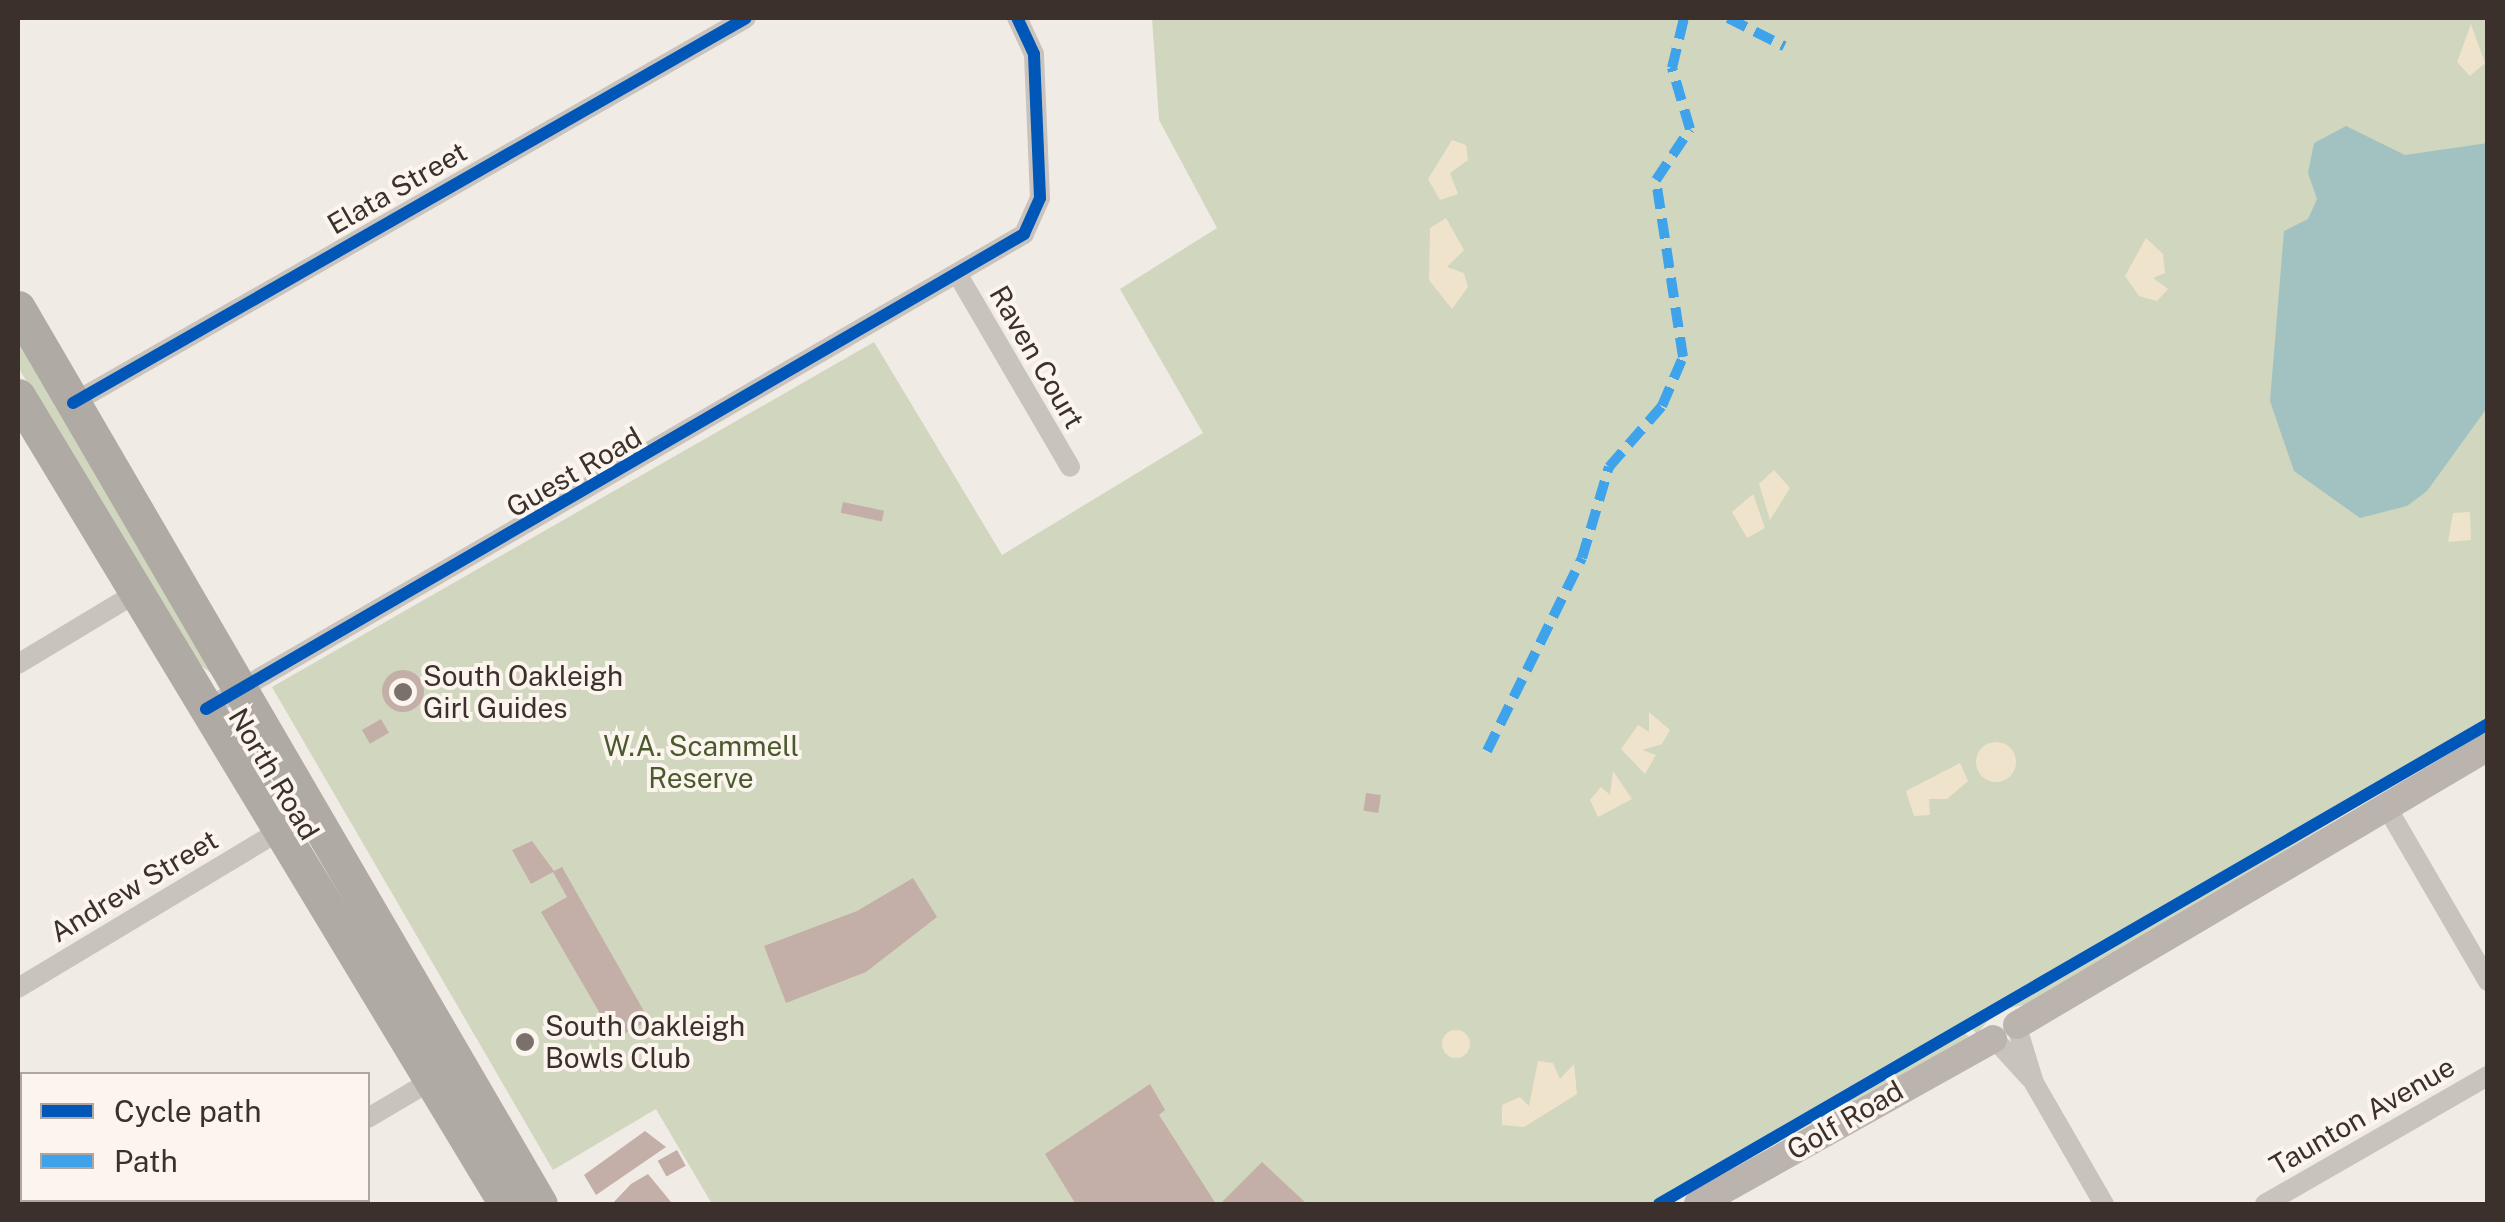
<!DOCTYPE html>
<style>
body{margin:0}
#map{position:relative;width:2505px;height:1222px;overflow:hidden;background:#f0ebe5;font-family:"Public Sans",sans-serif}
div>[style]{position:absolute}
.green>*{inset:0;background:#d1d6bf}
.sand>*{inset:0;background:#efe3cc}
.round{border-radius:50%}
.water>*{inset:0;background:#a1c2c1}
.building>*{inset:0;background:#c3afa7;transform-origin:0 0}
.street>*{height:20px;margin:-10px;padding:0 10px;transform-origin:10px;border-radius:10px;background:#c9c3be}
.secondary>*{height:28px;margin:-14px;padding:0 14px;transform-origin:14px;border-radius:14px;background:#bab3ae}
.highway>*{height:35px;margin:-17.5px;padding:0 17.5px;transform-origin:17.5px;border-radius:17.5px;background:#afaaa4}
.quiet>*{height:10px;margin-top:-5px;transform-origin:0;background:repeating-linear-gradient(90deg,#3fa3eb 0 20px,transparent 0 30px)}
.cycleway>*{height:12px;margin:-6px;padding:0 6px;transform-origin:6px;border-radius:6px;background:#0057b8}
.dots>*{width:28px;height:28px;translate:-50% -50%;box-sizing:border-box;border:5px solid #fbf5ee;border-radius:50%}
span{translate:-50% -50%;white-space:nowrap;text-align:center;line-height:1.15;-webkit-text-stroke:8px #fbf5ee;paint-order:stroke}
.street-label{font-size:28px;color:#3b302b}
.poi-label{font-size:28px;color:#3b302b}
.left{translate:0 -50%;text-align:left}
.park-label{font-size:28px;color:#4a5a2e}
.frame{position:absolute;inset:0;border:20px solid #3b302b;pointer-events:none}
.legend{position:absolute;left:20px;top:1072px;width:350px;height:130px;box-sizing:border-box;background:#fbf5ee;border:2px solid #aea6a0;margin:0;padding:12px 18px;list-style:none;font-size:30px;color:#3b302b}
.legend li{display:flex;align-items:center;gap:20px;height:50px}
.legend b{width:50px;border:2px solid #aea6a0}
</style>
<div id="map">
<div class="green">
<div style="clip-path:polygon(1152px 18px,2487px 18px,2487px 720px,1651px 1204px,712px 1204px,656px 1109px,553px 1170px,272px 687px,874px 342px,1002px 555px,1203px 433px,1120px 289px,1217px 228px,1159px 120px)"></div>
<div style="clip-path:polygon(18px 336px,211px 673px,192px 659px,18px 367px)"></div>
<div style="clip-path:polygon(2487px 728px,2033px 1003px,1996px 1011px,1977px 1034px,1969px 1026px,1991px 1008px)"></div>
<div style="clip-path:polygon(1962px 1030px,1969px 1037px,1666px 1204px,1950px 1040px)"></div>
</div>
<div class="sand">
<div style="clip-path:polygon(2471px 24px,2485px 63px,2470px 76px,2457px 62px)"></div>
<div style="clip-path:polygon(1452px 140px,1466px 145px,1468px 160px,1450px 173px,1458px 194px,1440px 200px,1428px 179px)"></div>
<div style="clip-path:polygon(1446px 218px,1464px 250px,1447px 267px,1464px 273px,1468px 287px,1452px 309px,1429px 280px,1430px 228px)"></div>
<div style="clip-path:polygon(2146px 238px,2163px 254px,2165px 273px,2153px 278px,2168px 289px,2157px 301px,2139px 296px,2125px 276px)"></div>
<div style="clip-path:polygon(1774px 470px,1790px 488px,1770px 520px,1759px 484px)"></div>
<div style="clip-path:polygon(1753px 494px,1765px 528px,1747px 538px,1732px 512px)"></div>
<div style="clip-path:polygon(2470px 512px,2471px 540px,2448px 542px,2453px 513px)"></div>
<div style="clip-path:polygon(1649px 712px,1670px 730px,1662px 744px,1642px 750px,1656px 755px,1645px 774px,1621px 749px,1638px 725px,1649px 732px)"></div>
<div class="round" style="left:1976px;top:742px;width:40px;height:40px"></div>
<div style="clip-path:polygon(1960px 763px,1968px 781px,1947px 799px,1929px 799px,1930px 815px,1914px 816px,1906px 791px)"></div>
<div style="clip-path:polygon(1613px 771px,1632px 799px,1598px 817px,1590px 800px,1601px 787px,1610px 795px)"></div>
<div class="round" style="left:1442px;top:1030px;width:28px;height:28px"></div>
<div style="clip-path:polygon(1538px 1061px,1553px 1063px,1560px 1079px,1574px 1064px,1577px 1094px,1524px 1127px,1502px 1125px,1502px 1105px,1520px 1097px,1529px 1106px)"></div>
</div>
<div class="water">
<div style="clip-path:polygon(2346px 126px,2405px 155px,2488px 143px,2487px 408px,2427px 491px,2407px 506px,2360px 518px,2294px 471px,2270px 401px,2284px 231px,2308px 219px,2317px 199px,2308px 173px,2314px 143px)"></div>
</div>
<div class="building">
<div style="left:843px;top:502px;width:42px;height:11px;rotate:12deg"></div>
<div class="round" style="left:382px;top:670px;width:42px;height:42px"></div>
<div style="left:381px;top:719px;width:16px;height:22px;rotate:60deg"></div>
<div style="left:1366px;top:793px;width:15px;height:18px;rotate:8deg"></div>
<div style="clip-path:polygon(532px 841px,554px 871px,562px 867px,649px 1020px,624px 1034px,618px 1023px,609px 1029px,541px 912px,567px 897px,553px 872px,531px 884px,512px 850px)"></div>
<div style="clip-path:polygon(913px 878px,937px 917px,866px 972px,786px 1003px,764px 946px,857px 911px)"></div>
<div style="clip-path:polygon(1150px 1084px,1165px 1110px,1159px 1115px,1216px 1204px,1075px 1203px,1045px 1154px)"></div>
<div style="clip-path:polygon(645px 1131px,666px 1147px,596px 1195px,584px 1175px)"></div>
<div style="left:677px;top:1150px;width:18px;height:22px;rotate:61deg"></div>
<div style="clip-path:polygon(1262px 1162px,1307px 1204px,1220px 1204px)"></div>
<div style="clip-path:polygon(648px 1174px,671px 1202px,612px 1204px,631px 1184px)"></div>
</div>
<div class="street">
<div style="left:958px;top:275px;width:222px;rotate:59.7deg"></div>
<div style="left:73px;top:403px;width:775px;rotate:-29.77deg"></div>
<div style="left:18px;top:664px;width:138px;rotate:-31deg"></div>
<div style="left:206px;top:709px;width:946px;rotate:-30.14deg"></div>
<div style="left:1024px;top:234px;width:39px;rotate:-66deg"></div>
<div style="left:1040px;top:198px;width:144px;rotate:-92.4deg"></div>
<div style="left:1034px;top:54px;width:40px;rotate:-115deg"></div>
<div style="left:2386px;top:806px;width:203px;rotate:59.8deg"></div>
<div style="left:18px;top:988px;width:305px;rotate:-31deg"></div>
<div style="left:2019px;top:1034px;width:51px;rotate:73deg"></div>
<div style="left:2034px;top:1083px;width:140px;rotate:60deg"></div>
<div style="left:1999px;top:1044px;width:46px;rotate:47.6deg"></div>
<div style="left:368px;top:1118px;width:82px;rotate:-30.6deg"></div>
<div style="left:223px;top:1204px;width:10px;rotate:-24deg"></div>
<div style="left:2265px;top:1204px;width:257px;rotate:-29.9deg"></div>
</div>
<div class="secondary">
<div style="left:2017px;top:1025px;width:547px;rotate:-30.55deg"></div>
<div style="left:1698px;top:1204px;width:338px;rotate:-29.2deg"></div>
</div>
<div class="highway">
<div style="left:18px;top:308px;width:1037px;rotate:59.78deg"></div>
<div style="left:18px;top:396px;width:944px;rotate:58.87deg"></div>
</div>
<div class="quiet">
<div style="left:1728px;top:18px;width:63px;rotate:26.6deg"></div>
<div style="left:1487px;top:751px;width:215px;rotate:-63.8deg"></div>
<div style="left:1582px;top:558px;width:95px;rotate:-73.5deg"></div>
<div style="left:1609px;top:467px;width:81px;rotate:-49deg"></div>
<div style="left:1662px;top:406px;width:53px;rotate:-66.8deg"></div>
<div style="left:1683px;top:357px;width:179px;rotate:-98.7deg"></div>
<div style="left:1656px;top:180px;width:61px;rotate:-56.3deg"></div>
<div style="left:1690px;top:129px;width:64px;rotate:-106.4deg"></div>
<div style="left:1672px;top:68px;width:51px;rotate:-76.5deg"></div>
</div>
<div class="cycleway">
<div style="left:73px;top:403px;width:775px;rotate:-29.77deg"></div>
<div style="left:206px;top:709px;width:946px;rotate:-30.14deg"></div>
<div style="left:1024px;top:234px;width:39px;rotate:-66deg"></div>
<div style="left:1040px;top:198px;width:144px;rotate:-92.4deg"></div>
<div style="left:1034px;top:54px;width:40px;rotate:-115deg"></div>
<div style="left:1659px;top:1204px;width:958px;rotate:-30.07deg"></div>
</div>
<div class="dots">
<div style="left:403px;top:692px;background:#7a716c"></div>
<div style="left:525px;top:1042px;background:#7a716c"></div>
</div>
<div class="street-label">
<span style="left:397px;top:188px;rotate:-30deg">Elata Street</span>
<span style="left:1037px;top:357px;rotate:60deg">Raven Court</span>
<span style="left:574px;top:472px;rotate:-30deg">Guest Road</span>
<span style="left:274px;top:774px;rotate:59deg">North Road</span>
<span style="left:134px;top:886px;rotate:-31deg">Andrew Street</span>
<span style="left:2362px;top:1116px;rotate:-30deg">Taunton Avenue</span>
<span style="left:1845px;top:1120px;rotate:-30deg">Golf Road</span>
</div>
<div class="poi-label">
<span class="left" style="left:423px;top:692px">South Oakleigh<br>Girl Guides</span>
<span class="left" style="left:545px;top:1042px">South Oakleigh<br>Bowls Club</span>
</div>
<div class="park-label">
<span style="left:701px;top:762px">W.A. Scammell<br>Reserve</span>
</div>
<div class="frame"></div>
<ul class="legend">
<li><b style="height:12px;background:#0057b8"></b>Cycle path</li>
<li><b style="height:12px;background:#3fa3eb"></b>Path</li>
</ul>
</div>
